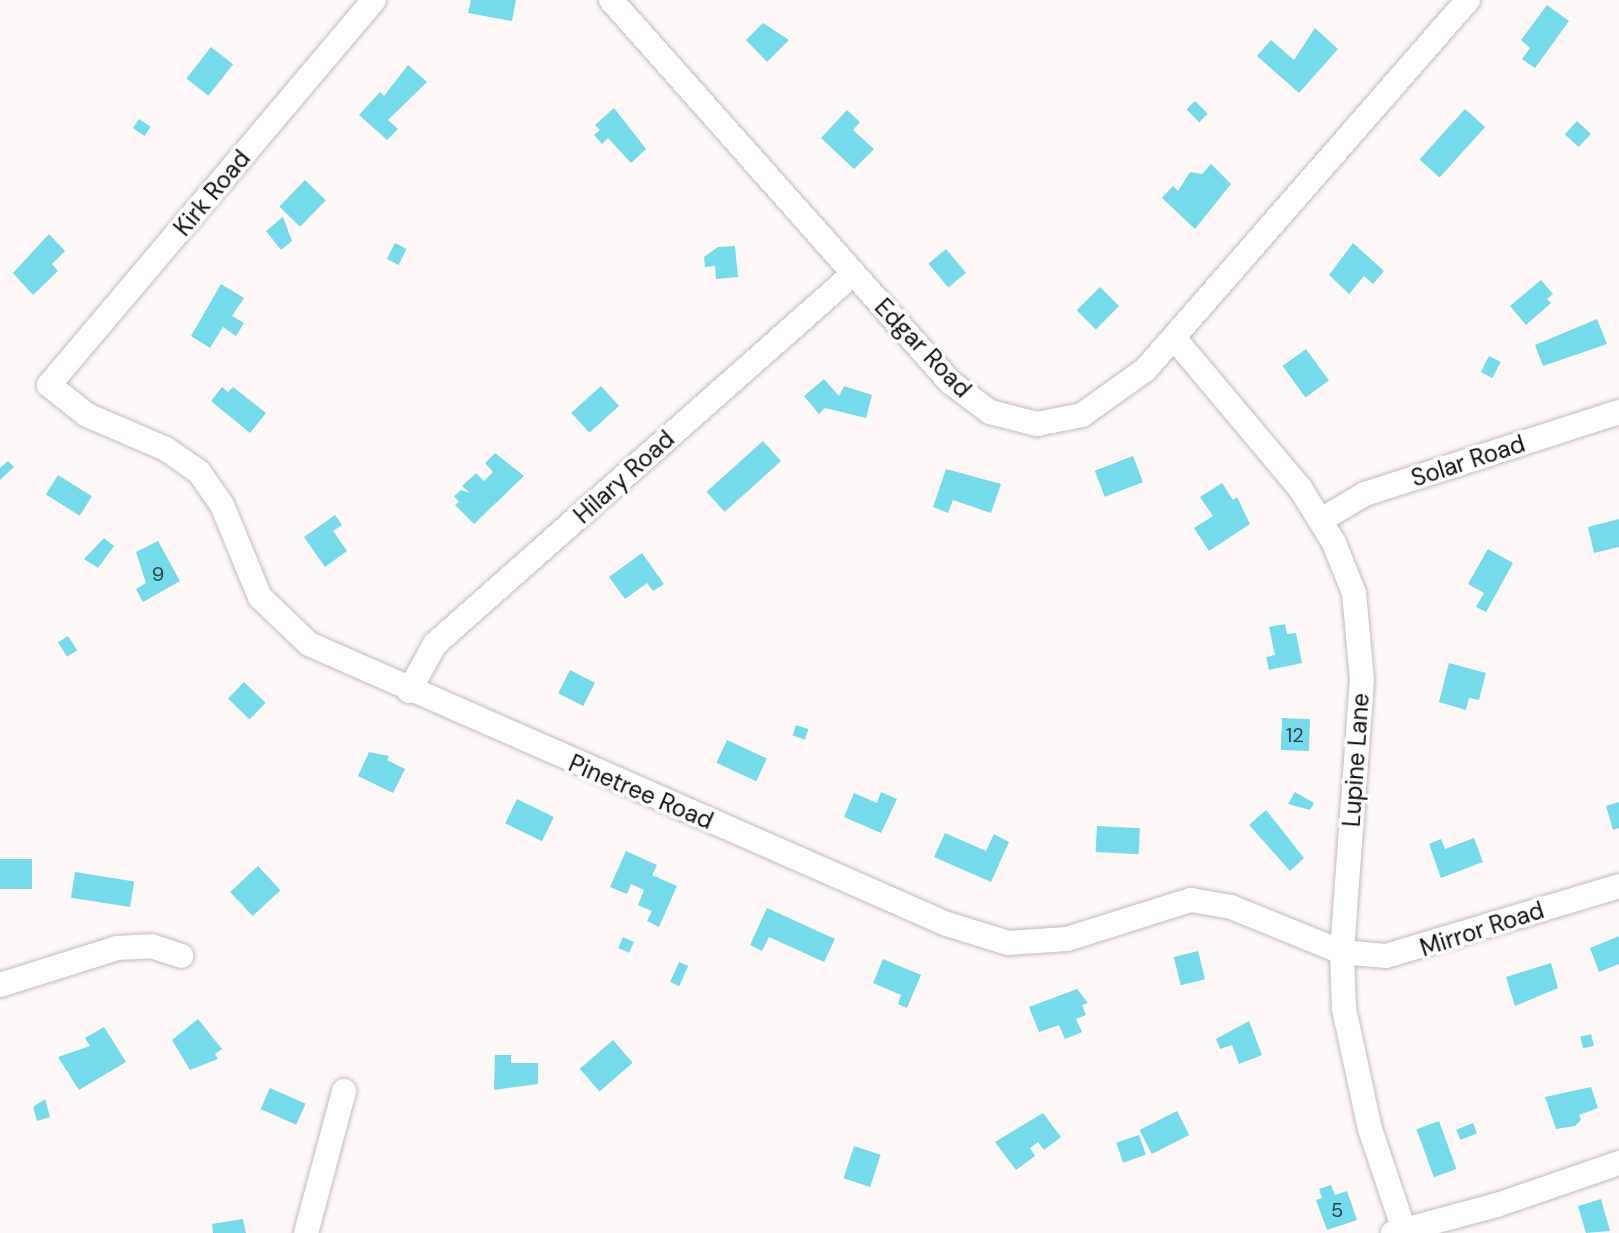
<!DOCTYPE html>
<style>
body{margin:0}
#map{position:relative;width:1619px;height:1233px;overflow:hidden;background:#fef8f9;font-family:"DM Sans",sans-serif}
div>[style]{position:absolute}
.building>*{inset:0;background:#75dbea;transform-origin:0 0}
.roads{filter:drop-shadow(0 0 2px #c3bbbd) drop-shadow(0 0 2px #c3bbbd)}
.street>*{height:24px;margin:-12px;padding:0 12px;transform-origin:12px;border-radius:12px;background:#fff}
span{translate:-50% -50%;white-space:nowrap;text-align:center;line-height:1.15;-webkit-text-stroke:7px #fff;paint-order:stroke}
.number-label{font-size:20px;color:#284044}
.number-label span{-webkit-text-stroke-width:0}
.street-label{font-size:24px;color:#0f0d0d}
</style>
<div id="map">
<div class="building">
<div style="clip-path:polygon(471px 0,516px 0,512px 21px,468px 13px)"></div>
<div style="clip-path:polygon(1547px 5px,1569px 21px,1535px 68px,1522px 59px,1530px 48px,1521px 40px)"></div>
<div style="clip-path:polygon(763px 23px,789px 40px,767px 62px,746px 40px)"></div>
<div style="clip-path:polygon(1315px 28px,1338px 49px,1299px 93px,1257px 56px,1271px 40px,1294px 60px)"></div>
<div style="left:211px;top:47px;width:28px;height:40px;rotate:38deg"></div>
<div style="clip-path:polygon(408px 65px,427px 82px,388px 120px,398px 129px,387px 140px,359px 115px,380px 92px,384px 96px)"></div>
<div style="left:1195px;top:101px;width:18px;height:12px;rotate:45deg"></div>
<div style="clip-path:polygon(614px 108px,646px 149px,631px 163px,608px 138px,602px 144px,594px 135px,600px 130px,595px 125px)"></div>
<div style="left:1465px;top:109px;width:27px;height:68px;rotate:42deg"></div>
<div style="clip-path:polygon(847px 110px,860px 122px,853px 130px,874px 149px,854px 169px,821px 138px)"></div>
<div style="left:139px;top:119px;width:14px;height:11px;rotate:34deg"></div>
<div style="left:1577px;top:121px;width:19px;height:18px;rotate:43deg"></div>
<div style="clip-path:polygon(1211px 164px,1231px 184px,1195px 229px,1162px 198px,1173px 186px,1178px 191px,1190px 172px,1202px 174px)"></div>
<div style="left:305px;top:180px;width:29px;height:37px;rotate:44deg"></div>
<div style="clip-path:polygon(283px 217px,292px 241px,281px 250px,266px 231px)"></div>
<div style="clip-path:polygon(49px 234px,65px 251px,52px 264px,58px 271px,33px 295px,13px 273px)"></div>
<div style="left:395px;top:243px;width:13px;height:18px;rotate:27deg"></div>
<div style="clip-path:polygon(1353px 243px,1384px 271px,1373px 284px,1364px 276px,1349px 294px,1329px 275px)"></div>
<div style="clip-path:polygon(735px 246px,738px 277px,716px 279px,715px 266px,705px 267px,704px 257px,718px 247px)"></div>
<div style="left:946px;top:249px;width:31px;height:23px;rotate:50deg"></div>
<div style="clip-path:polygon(1541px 280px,1553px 294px,1547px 299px,1551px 303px,1526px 325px,1510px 306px)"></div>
<div style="clip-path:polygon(221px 284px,244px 298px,232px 316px,244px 323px,236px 336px,223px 327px,210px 348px,191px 336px)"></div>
<div style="left:1100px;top:287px;width:27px;height:33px;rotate:45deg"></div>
<div style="clip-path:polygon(1597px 319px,1607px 344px,1543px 366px,1535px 345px)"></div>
<div style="left:1306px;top:349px;width:39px;height:29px;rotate:54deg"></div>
<div style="left:1489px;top:356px;width:13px;height:18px;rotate:27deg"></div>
<div style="clip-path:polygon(824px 379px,839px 396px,844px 386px,872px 395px,866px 418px,825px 408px,819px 414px,804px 396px)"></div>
<div style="left:601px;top:386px;width:27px;height:40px;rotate:48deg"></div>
<div style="clip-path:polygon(222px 387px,228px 392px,233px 387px,266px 413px,250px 433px,211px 401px)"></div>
<div style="left:763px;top:441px;width:27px;height:76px;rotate:48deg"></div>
<div style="clip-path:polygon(495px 453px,524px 476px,474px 524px,455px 505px,459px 502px,454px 496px,461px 490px,470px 493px,462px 486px,476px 473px,484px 481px,493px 472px,485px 463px)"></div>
<div style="left:1133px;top:456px;width:28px;height:41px;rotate:69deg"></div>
<div style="clip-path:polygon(8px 461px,14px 467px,0 480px,0 468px)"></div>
<div style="clip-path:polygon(946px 469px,1001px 484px,991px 513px,953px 500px,948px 513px,933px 507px)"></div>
<div style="left:58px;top:475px;width:40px;height:23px;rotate:32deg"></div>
<div style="clip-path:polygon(1222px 483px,1233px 500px,1237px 497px,1250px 524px,1209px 551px,1194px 528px,1213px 516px,1200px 497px)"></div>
<div style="clip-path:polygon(335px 515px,342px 525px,333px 531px,347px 551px,325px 567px,304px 537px)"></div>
<div style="clip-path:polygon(1619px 519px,1619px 547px,1594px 553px,1588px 527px)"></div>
<div style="clip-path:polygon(104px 538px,114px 546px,98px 568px,84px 559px)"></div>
<div style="clip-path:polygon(158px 541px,180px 581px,143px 602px,136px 589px,146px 583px,136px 552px)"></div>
<div style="clip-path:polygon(1488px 549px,1513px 563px,1486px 612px,1476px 607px,1484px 593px,1468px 584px)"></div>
<div style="clip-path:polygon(642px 553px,664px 584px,653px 591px,647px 583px,625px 599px,609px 577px)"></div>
<div style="clip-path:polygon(1285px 624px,1287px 634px,1296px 633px,1302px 663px,1269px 670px,1266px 657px,1275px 655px,1269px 627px)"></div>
<div style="left:68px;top:636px;width:17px;height:12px;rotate:57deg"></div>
<div style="clip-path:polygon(1449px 663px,1486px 673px,1479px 700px,1469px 698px,1466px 710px,1439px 702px)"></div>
<div style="left:570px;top:670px;width:28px;height:26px;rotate:27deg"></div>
<div style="left:244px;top:682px;width:30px;height:23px;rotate:44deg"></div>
<div style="left:1282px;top:718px;width:28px;height:32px;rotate:2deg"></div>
<div style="left:796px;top:725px;width:13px;height:11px;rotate:18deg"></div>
<div style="left:727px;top:740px;width:44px;height:25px;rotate:25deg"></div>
<div style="clip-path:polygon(369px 752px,389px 756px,387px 760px,405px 769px,393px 793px,358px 776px)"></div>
<div style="clip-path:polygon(881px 792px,897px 799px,881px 833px,844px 817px,854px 793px,877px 803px)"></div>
<div style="clip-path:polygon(1295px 792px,1314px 803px,1310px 810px,1288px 804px)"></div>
<div style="left:517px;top:799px;width:41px;height:27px;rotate:26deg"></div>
<div style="clip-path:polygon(1619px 802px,1619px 828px,1613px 830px,1606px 806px)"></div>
<div style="clip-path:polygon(1266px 810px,1304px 858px,1290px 871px,1249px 825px)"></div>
<div style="left:1097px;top:826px;width:43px;height:26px;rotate:3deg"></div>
<div style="clip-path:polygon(945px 833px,986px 851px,994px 834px,1009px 842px,991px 882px,934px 857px)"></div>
<div style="clip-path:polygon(1474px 838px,1483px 862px,1441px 878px,1429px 844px,1441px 839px,1445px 849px)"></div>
<div style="clip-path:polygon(626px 851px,657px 865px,652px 875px,677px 886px,659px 927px,647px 921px,652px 911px,638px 905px,644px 890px,631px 884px,627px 894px,610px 887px)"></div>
<div style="left:0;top:859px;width:32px;height:30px"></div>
<div style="left:258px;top:866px;width:33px;height:38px;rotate:47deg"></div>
<div style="left:75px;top:872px;width:60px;height:26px;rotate:9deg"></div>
<div style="clip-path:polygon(767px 908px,835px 939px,824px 962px,769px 937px,762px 951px,750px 945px)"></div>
<div style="clip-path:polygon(1619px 936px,1619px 964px,1599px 972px,1590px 948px)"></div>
<div style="left:623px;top:937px;width:12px;height:12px;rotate:24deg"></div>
<div style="left:1198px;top:951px;width:29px;height:25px;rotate:76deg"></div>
<div style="clip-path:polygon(883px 959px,921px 975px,907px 1008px,898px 1004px,901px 995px,873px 983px)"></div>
<div style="left:679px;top:962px;width:10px;height:22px;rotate:24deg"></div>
<div style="clip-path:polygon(1551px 963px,1558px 988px,1515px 1006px,1506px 977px)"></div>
<div style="clip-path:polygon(1077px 989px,1088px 1003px,1082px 1005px,1086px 1015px,1076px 1019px,1082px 1032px,1065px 1039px,1059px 1025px,1039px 1032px,1029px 1007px)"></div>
<div style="clip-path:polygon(198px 1019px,222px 1049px,215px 1054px,218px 1059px,190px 1070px,172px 1040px)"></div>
<div style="clip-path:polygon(1249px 1021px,1262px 1055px,1239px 1064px,1232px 1045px,1220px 1049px,1216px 1039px)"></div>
<div style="clip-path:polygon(104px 1027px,126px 1062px,79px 1090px,58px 1057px,90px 1046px,85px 1038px)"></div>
<div style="left:1591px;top:1034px;width:12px;height:11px;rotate:76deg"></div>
<div style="left:613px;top:1040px;width:30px;height:44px;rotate:49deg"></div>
<div style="clip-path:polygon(495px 1055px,511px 1055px,511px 1063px,538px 1063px,538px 1084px,494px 1090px)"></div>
<div style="clip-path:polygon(1591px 1087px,1598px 1108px,1579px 1115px,1581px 1120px,1575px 1126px,1556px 1129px,1545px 1097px)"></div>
<div style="left:270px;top:1088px;width:39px;height:23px;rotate:24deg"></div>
<div style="clip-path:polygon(45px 1099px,50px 1117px,37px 1121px,33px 1107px)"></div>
<div style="left:1177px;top:1111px;width:27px;height:42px;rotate:63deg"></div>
<div style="clip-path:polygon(1043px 1113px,1061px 1137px,1044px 1150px,1038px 1142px,1030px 1148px,1035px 1156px,1016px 1170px,995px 1142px)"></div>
<div style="left:1439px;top:1121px;width:51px;height:24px;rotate:70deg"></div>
<div style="left:1473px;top:1123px;width:11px;height:18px;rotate:68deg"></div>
<div style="left:1139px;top:1135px;width:21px;height:24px;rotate:71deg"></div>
<div style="left:854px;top:1146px;width:28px;height:34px;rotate:18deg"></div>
<div style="clip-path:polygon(1331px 1185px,1335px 1195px,1347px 1191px,1357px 1220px,1327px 1230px,1316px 1200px,1322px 1198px,1319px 1189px)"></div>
<div style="clip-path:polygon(1601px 1199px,1610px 1231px,1586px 1233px,1578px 1206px)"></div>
<div style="clip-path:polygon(243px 1219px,246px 1233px,213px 1233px,212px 1224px)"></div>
</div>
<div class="roads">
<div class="street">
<div style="left:374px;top:0;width:504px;rotate:130.17deg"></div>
<div style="left:49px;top:385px;width:48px;rotate:38.3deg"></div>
<div style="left:87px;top:415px;width:86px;rotate:23.3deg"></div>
<div style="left:166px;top:449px;width:40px;rotate:34.9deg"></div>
<div style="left:199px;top:472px;width:40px;rotate:55.1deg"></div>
<div style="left:222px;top:505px;width:100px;rotate:67.6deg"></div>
<div style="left:260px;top:597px;width:68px;rotate:43.8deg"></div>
<div style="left:309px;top:644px;width:697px;rotate:23.7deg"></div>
<div style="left:947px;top:924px;width:64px;rotate:17.3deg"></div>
<div style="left:1008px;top:943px;width:59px;rotate:-3.9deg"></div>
<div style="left:1067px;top:939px;width:130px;rotate:-17.5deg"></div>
<div style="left:1191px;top:900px;width:41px;rotate:9.9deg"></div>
<div style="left:1231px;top:907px;width:120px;rotate:22.1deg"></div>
<div style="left:1342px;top:952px;width:44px;rotate:5.2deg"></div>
<div style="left:1386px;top:956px;width:243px;rotate:-16.7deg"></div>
<div style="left:611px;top:0;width:511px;rotate:48.41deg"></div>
<div style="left:950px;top:382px;width:50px;rotate:36.9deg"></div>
<div style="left:990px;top:412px;width:49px;rotate:14.3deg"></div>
<div style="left:1037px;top:424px;width:46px;rotate:-11.3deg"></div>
<div style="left:1082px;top:415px;width:79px;rotate:-35.7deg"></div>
<div style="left:1146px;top:369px;width:490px;rotate:-48.9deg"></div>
<div style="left:1174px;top:338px;width:196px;rotate:50deg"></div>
<div style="left:1300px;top:488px;width:65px;rotate:58.3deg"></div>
<div style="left:1334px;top:543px;width:54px;rotate:68.2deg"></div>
<div style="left:1354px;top:593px;width:86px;rotate:84.7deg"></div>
<div style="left:1362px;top:679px;width:274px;rotate:94.2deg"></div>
<div style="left:1342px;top:952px;width:57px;rotate:88deg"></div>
<div style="left:1344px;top:1009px;width:123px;rotate:77.8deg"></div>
<div style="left:1370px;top:1129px;width:110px;rotate:71.4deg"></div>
<div style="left:1321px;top:520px;width:51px;rotate:-30.6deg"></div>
<div style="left:1365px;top:494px;width:267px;rotate:-17.9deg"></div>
<div style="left:409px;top:691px;width:54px;rotate:-61deg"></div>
<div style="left:435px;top:644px;width:558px;rotate:-41.51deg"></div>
<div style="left:0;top:985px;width:123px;rotate:-17.5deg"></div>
<div style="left:117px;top:948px;width:34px;rotate:-3deg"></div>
<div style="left:151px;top:946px;width:32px;rotate:18deg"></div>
<div style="left:306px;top:1233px;width:147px;rotate:-75deg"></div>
<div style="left:1393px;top:1233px;width:108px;rotate:-15.1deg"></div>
<div style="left:1497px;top:1205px;width:129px;rotate:-19deg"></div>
</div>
</div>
<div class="number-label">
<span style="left:158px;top:574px">9</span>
<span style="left:1295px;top:735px">12</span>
<span style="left:1337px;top:1210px">5</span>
</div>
<div class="street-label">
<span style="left:212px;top:193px;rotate:-50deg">Kirk Road</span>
<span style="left:923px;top:348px;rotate:46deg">Edgar Road</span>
<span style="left:1468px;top:461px;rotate:-18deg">Solar Road</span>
<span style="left:624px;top:477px;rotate:-42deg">Hilary Road</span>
<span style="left:1356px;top:760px;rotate:-86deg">Lupine Lane</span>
<span style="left:641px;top:792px;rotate:23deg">Pinetree Road</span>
<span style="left:1482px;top:929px;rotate:-18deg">Mirror Road</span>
</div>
</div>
